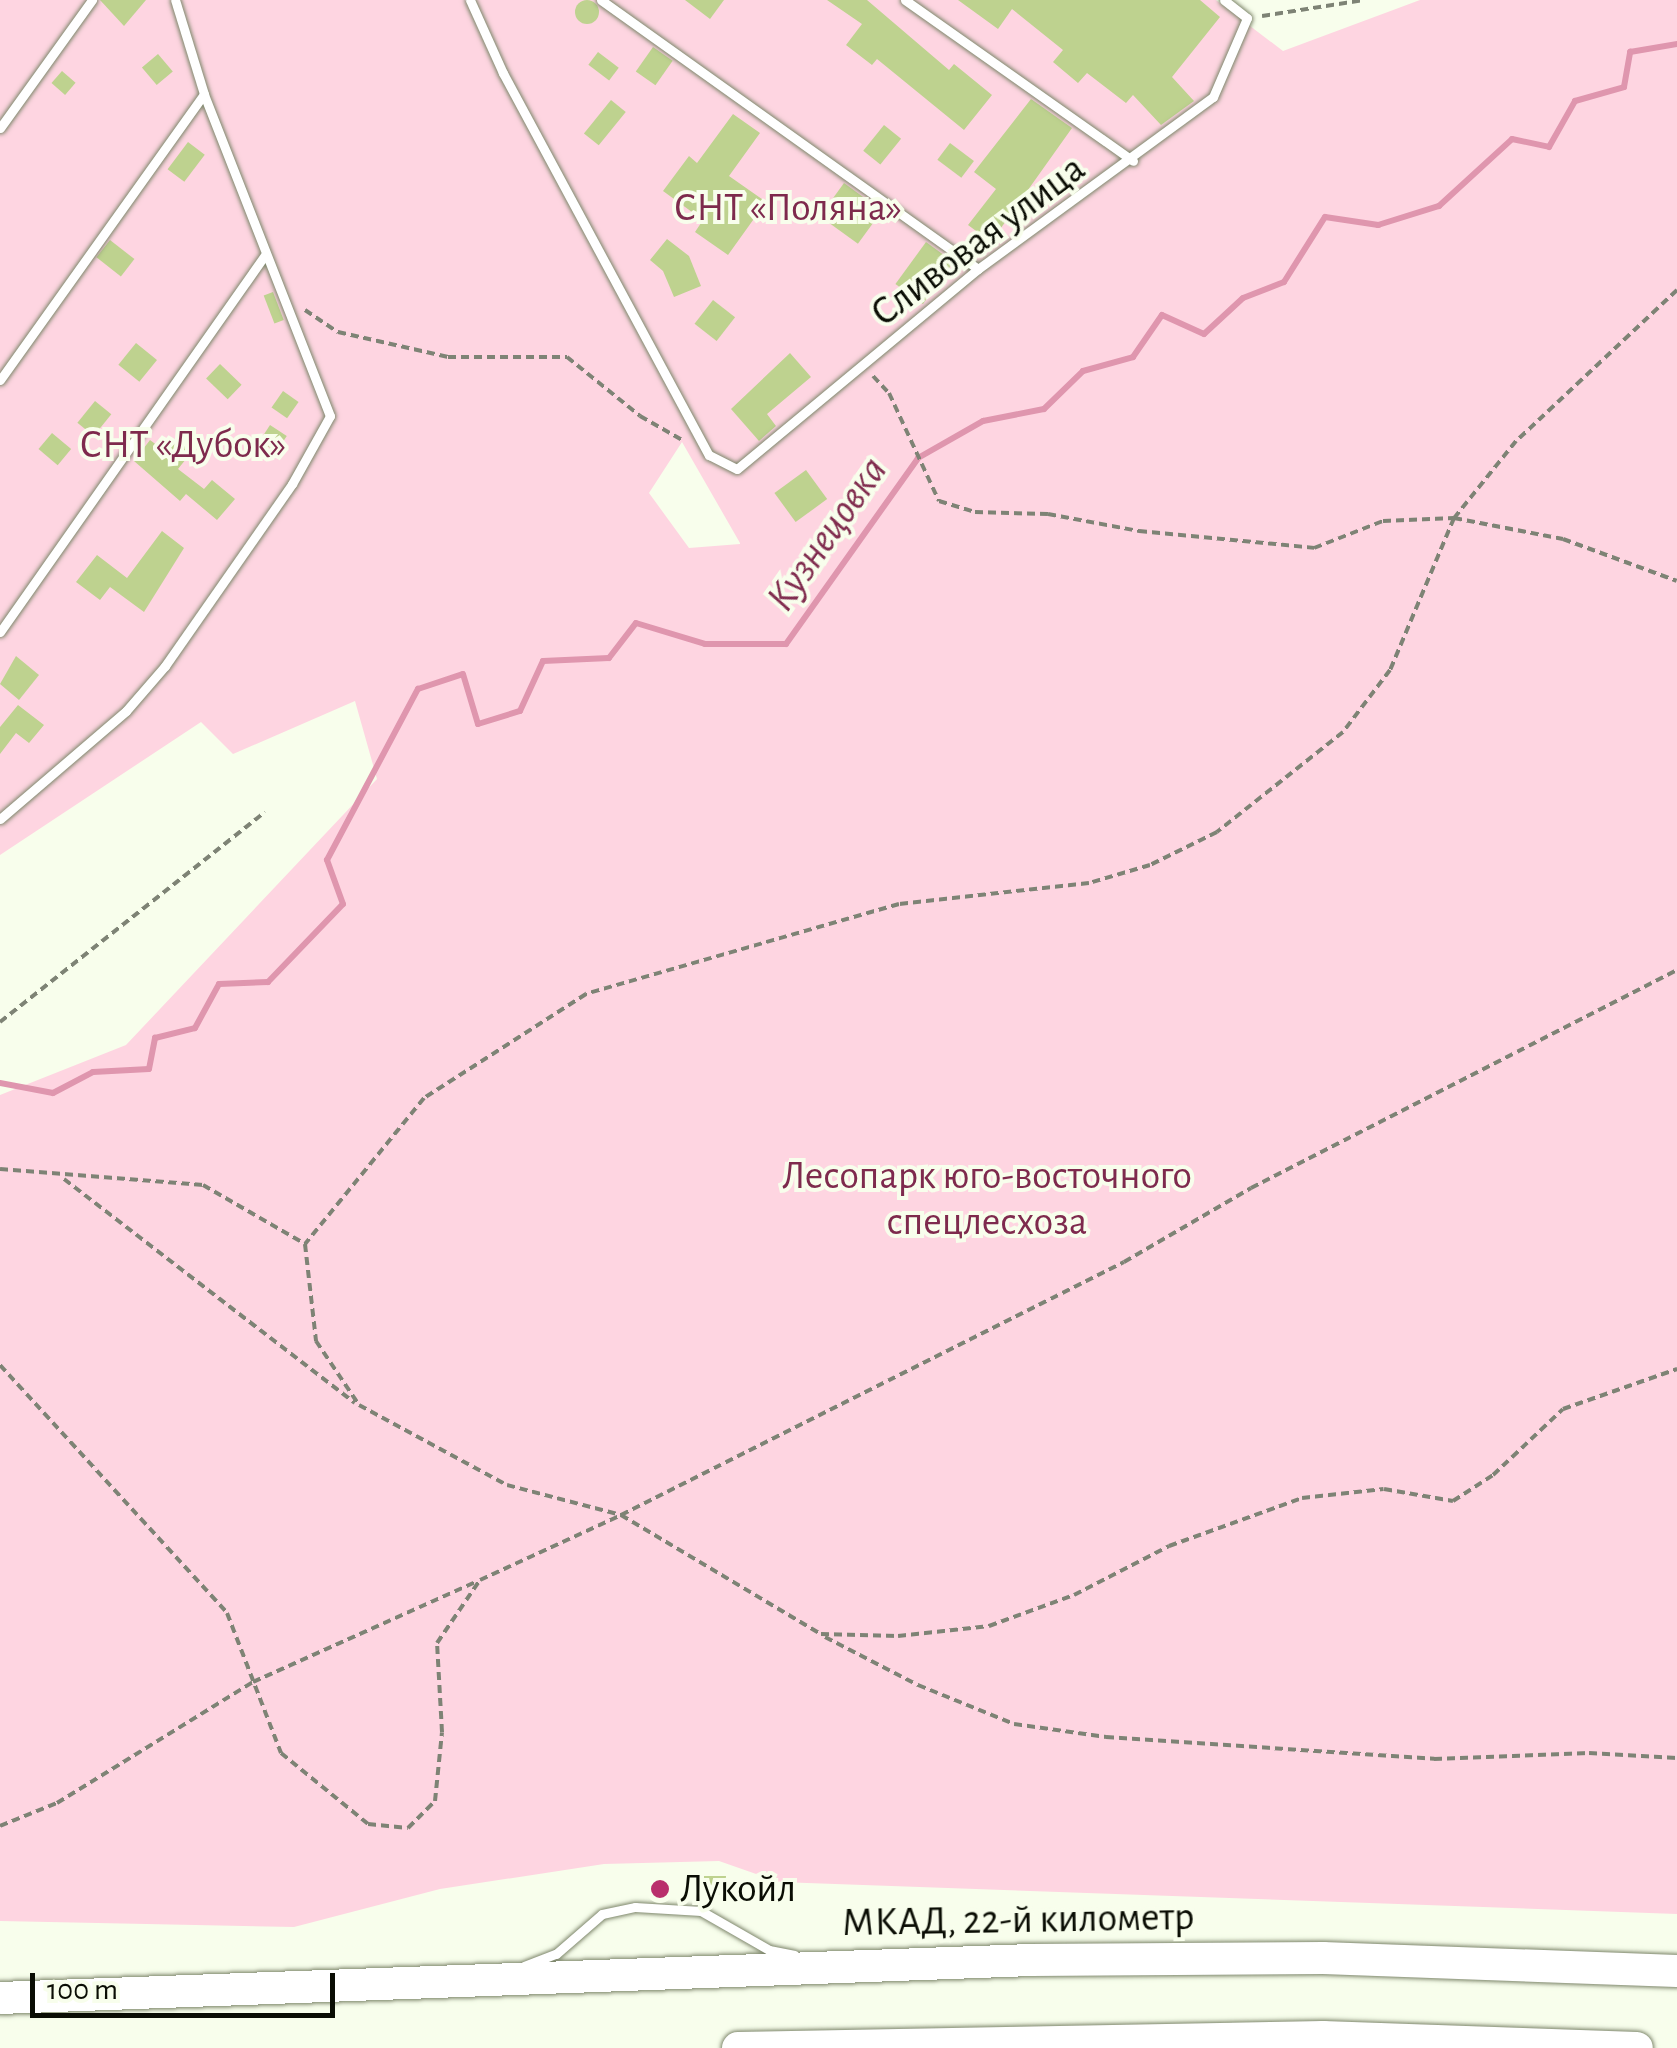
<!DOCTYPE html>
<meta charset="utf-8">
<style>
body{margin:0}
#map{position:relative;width:1677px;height:2048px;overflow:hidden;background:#f8feec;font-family:"Alegreya Sans",sans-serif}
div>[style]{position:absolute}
.green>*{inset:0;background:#fed5e1}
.stream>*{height:6px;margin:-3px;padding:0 3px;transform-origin:3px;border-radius:3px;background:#df96ae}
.building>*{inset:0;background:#bed28f;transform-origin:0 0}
.round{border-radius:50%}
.path>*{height:4px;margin-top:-2px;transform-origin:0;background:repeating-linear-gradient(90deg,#7e8375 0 8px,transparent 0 13px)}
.roads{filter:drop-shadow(0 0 2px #7e876c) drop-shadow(0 0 2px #7e876c)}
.lane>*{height:9px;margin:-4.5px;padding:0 4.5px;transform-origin:4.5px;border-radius:4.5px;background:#fff}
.highway>*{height:32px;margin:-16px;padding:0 16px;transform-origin:16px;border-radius:16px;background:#fff}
.dots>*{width:28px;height:28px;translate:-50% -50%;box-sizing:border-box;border:5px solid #f8feec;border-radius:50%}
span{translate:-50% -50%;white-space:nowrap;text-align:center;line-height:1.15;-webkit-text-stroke:8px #f8feec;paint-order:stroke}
.park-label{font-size:40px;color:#7e2a4d}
.street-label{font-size:40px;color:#0a0d04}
.poi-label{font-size:40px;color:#0a0d04}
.left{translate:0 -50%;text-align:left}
.water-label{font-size:42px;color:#802c4e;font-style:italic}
.scale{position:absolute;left:30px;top:1973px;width:305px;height:45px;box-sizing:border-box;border:5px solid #0a0d04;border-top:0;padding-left:12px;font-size:30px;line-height:35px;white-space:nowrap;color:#0a0d04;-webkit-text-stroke:8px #f8feec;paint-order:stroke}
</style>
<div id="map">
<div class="green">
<div style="clip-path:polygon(evenodd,0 0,1216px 0,1283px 51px,1420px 0,1677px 0,1677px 1914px,779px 1882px,719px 1861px,604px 1864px,440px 1889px,294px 1927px,0 1921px,0 1095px,126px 1045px,377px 779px,355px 701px,233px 754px,201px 722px,0 855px,0 0,682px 442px,740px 543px,740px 544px,689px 548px,649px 493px,682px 442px)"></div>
</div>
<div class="stream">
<div style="left:0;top:1083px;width:54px;rotate:10.7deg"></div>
<div style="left:53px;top:1093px;width:45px;rotate:-27.7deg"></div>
<div style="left:93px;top:1072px;width:56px;rotate:-3.1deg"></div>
<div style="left:149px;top:1069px;width:32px;rotate:-79deg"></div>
<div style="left:155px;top:1038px;width:41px;rotate:-14deg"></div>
<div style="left:195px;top:1028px;width:50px;rotate:-61.4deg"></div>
<div style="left:219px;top:984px;width:49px;rotate:-2.3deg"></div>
<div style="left:268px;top:982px;width:108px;rotate:-46.1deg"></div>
<div style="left:343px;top:904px;width:47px;rotate:-110deg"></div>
<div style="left:327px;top:860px;width:194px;rotate:-62deg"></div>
<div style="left:418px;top:689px;width:47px;rotate:-18.4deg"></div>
<div style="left:463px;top:674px;width:52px;rotate:73.3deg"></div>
<div style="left:478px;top:724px;width:44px;rotate:-17.2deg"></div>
<div style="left:520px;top:711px;width:55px;rotate:-65.3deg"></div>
<div style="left:543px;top:661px;width:66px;rotate:-2.6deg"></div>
<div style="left:609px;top:658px;width:44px;rotate:-52.4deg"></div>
<div style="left:636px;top:623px;width:72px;rotate:16.9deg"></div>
<div style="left:705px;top:644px;width:81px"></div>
<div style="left:786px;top:644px;width:228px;rotate:-54.6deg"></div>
<div style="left:918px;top:458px;width:75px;rotate:-29.6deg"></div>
<div style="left:983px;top:421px;width:62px;rotate:-11.1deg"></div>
<div style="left:1044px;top:409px;width:54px;rotate:-44.3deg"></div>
<div style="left:1083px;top:371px;width:52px;rotate:-15.6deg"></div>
<div style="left:1133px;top:357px;width:51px;rotate:-55.4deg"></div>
<div style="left:1162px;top:315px;width:46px;rotate:24.3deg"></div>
<div style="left:1204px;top:334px;width:53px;rotate:-42.7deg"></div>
<div style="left:1243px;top:298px;width:44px;rotate:-21.3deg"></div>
<div style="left:1284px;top:282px;width:77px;rotate:-57.8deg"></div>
<div style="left:1325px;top:217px;width:54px;rotate:8.6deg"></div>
<div style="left:1378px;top:225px;width:64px;rotate:-17.3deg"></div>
<div style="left:1439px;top:206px;width:99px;rotate:-42.5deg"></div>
<div style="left:1512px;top:139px;width:38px;rotate:12deg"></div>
<div style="left:1549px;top:147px;width:53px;rotate:-60.5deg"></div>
<div style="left:1575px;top:101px;width:51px;rotate:-15.9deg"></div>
<div style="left:1624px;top:87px;width:36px;rotate:-80deg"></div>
<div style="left:1630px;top:52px;width:48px;rotate:-9.7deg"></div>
</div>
<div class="building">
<div class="round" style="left:575px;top:0;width:24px;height:24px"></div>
<div style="clip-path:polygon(100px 0,146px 0,124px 26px)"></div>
<div style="clip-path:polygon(685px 0,724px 0,710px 19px)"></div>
<div style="clip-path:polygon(827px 0,867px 0,949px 70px,954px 64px,992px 95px,964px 130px,877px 59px,872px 65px,846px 45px,862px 24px)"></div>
<div style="clip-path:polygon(958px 0,1200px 0,1220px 17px,1172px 77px,1194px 101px,1161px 125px,1133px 95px,1126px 103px,1087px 73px,1078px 83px,1053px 62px,1063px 50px,1012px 9px,998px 29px)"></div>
<div style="left:653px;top:47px;width:24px;height:30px;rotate:35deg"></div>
<div style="left:598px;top:52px;width:26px;height:16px;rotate:37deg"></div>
<div style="left:158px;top:54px;width:23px;height:21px;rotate:50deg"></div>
<div style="left:62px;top:71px;width:18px;height:16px;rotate:41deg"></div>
<div style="clip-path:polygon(1031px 99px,1072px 128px,991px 242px,968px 225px,996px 189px,974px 172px)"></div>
<div style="left:611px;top:100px;width:19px;height:43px;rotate:39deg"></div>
<div style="clip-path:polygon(733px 114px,760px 133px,729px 176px,766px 202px,728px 255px,695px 232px,703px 220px,663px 191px,689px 156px,697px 163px)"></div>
<div style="left:884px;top:125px;width:22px;height:33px;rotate:39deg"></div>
<div style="left:188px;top:142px;width:21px;height:34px;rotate:37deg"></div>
<div style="left:950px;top:143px;width:30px;height:21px;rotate:37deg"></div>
<div style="left:844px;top:183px;width:47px;height:41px;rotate:36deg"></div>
<div style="clip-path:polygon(667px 239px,689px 256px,701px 286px,674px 297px,663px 271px,650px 260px)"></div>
<div style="left:110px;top:240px;width:31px;height:22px;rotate:38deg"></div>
<div style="left:926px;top:242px;width:34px;height:52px;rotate:36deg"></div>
<div style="left:273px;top:292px;width:30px;height:10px;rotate:69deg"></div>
<div style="left:713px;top:300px;width:28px;height:30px;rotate:38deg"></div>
<div style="left:136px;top:343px;width:27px;height:28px;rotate:39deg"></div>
<div style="clip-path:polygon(790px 353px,811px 377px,767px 414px,776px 426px,759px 441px,731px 409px)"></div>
<div style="left:220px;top:364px;width:30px;height:20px;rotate:44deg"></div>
<div style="left:283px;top:391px;width:19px;height:20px;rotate:35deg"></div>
<div style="left:95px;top:401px;width:21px;height:28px;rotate:39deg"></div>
<div style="left:270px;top:425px;width:20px;height:19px;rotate:33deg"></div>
<div style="clip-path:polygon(186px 427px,202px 439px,178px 469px,204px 489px,212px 480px,235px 499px,217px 520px,186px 494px,180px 501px,134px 461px,150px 440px,166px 452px)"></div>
<div style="left:52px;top:433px;width:25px;height:21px;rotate:40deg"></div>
<div style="left:806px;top:470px;width:36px;height:39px;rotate:54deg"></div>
<div style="clip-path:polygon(162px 531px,184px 548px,144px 612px,110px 587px,100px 600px,76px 582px,97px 555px,127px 578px)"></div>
<div style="clip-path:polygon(16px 656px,39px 675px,19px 700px,0 684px)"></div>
<div style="clip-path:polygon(18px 705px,44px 725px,29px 743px,16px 733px,0 754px,0 727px)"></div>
<div style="left:704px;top:1876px;width:22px;height:19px"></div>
</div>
<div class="path">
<div style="left:1262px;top:16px;width:103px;rotate:-8.9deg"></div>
<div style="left:1677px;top:290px;width:221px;rotate:136.8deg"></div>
<div style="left:1516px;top:441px;width:99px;rotate:128.8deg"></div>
<div style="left:1454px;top:518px;width:165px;rotate:112.8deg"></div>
<div style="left:1390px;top:670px;width:78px;rotate:127.2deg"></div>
<div style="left:1343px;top:732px;width:161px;rotate:141.6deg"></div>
<div style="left:1217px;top:832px;width:75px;rotate:153.8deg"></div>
<div style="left:1150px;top:865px;width:64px;rotate:163.6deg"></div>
<div style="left:1089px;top:883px;width:191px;rotate:173.7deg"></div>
<div style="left:899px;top:904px;width:326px;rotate:164deg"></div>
<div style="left:586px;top:994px;width:193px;rotate:147.3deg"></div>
<div style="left:424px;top:1098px;width:188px;rotate:129.2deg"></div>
<div style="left:305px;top:1244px;width:98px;rotate:83.5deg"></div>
<div style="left:316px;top:1341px;width:77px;rotate:56.1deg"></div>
<div style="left:359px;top:1405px;width:168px;rotate:28.4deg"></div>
<div style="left:507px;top:1485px;width:118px;rotate:14.7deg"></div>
<div style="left:621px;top:1515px;width:563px;rotate:-26.7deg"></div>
<div style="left:1124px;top:1262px;width:147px;rotate:-30.2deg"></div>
<div style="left:1251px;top:1188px;width:479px;rotate:-27.1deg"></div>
<div style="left:305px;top:310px;width:40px;rotate:34deg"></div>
<div style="left:338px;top:332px;width:113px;rotate:12.8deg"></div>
<div style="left:448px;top:357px;width:119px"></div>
<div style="left:567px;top:357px;width:94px;rotate:38.9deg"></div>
<div style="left:640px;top:416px;width:51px;rotate:29.6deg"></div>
<div style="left:873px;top:376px;width:23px;rotate:47deg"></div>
<div style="left:889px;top:393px;width:119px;rotate:65.2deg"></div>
<div style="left:939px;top:501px;width:38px;rotate:17deg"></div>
<div style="left:975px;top:512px;width:73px;rotate:1.6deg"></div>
<div style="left:1048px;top:514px;width:93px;rotate:10.6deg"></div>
<div style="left:1139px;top:531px;width:176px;rotate:5.5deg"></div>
<div style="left:1314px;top:548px;width:74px;rotate:-21.4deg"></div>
<div style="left:1383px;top:521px;width:71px;rotate:-2.4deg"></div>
<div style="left:1454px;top:518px;width:111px;rotate:10.9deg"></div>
<div style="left:1563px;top:539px;width:121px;rotate:20.2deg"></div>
<div style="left:0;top:1022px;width:338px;rotate:-38.4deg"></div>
<div style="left:0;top:1169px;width:204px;rotate:4.5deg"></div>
<div style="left:203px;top:1185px;width:118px;rotate:30deg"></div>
<div style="left:64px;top:1179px;width:367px;rotate:37.6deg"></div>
<div style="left:0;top:1365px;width:336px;rotate:47.5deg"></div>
<div style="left:227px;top:1613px;width:150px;rotate:68.9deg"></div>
<div style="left:281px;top:1753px;width:112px;rotate:39.2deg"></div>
<div style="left:368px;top:1824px;width:40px;rotate:5.7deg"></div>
<div style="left:408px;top:1828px;width:38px;rotate:-45deg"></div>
<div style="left:435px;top:1801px;width:69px;rotate:-84.2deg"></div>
<div style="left:442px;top:1732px;width:89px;rotate:-93.2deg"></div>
<div style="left:437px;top:1643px;width:76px;rotate:-55.7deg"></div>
<div style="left:480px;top:1580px;width:155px;rotate:-24.7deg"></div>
<div style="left:621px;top:1515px;width:233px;rotate:30.8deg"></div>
<div style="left:821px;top:1634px;width:77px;rotate:1.5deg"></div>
<div style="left:898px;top:1636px;width:92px;rotate:-6.3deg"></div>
<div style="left:989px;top:1626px;width:90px;rotate:-20deg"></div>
<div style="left:1074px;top:1595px;width:107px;rotate:-27.3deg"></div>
<div style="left:1169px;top:1546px;width:141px;rotate:-19.8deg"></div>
<div style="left:1302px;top:1498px;width:82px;rotate:-6.3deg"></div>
<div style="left:1384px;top:1489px;width:70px;rotate:9.9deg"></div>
<div style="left:1453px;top:1501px;width:48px;rotate:-33deg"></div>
<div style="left:1493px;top:1475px;width:96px;rotate:-43.3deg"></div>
<div style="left:1563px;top:1409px;width:121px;rotate:-19.3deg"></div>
<div style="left:825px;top:1637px;width:105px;rotate:27.3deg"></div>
<div style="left:918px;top:1685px;width:104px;rotate:22.1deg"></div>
<div style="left:1014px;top:1724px;width:93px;rotate:8deg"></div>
<div style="left:1106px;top:1737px;width:329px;rotate:3.8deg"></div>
<div style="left:1434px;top:1759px;width:155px;rotate:-2.2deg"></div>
<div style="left:1589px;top:1753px;width:88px;rotate:3.3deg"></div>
<div style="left:0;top:1826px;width:61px;rotate:-22deg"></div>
<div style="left:57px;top:1803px;width:230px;rotate:-31.7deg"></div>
<div style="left:253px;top:1682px;width:244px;rotate:-24.2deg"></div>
</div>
<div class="roads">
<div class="lane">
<div style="left:470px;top:0;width:80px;rotate:65.7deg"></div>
<div style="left:503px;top:73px;width:434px;rotate:61.7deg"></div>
<div style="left:709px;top:455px;width:31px;rotate:27deg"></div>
<div style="left:737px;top:469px;width:313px;rotate:-39.7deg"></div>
<div style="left:978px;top:269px;width:291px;rotate:-36.2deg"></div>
<div style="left:1213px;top:97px;width:86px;rotate:-66.7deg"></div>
<div style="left:1247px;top:18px;width:29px;rotate:-142deg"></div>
<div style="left:601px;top:0;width:463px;rotate:35.5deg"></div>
<div style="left:905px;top:0;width:279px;rotate:35.2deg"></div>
<div style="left:0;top:128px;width:158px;rotate:-54.3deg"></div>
<div style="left:0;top:380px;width:351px;rotate:-54.5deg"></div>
<div style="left:0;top:632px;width:462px;rotate:-54.9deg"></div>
<div style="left:0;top:819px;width:166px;rotate:-40.6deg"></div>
<div style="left:126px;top:711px;width:60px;rotate:-49.1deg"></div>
<div style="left:165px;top:666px;width:222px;rotate:-55.1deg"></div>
<div style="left:292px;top:484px;width:78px;rotate:-60.8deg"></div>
<div style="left:330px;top:416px;width:346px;rotate:-111.4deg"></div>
<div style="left:204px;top:94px;width:98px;rotate:-107.1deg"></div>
<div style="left:524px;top:1966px;width:34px;rotate:-21deg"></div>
<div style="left:556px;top:1954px;width:61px;rotate:-41deg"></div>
<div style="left:602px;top:1914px;width:34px;rotate:-12deg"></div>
<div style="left:635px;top:1907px;width:66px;rotate:3.5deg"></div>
<div style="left:701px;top:1911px;width:78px;rotate:29.8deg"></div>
<div style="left:769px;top:1950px;width:26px;rotate:11deg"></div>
</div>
<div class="highway">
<div style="left:0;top:1998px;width:1032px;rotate:-2.11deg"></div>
<div style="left:1031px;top:1960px;width:292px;rotate:-0.4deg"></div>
<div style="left:1323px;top:1958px;width:354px;rotate:2.1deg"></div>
<div style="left:738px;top:2048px;width:585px;rotate:-1.08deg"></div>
<div style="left:1323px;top:2037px;width:314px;rotate:2deg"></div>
</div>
</div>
<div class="dots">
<div style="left:660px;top:1889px;background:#b92f6c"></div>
</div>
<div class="park-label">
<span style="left:788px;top:208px">СНТ «Поляна»</span>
<span style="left:183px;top:445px">СНТ «Дубок»</span>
<span style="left:987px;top:1199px">Лесопарк юго-восточного<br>спецлесхоза</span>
</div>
<div class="street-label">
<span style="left:978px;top:241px;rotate:-37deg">Сливовая улица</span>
<span style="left:1018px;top:1920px;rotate:-1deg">МКАД, 22-й километр</span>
</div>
<div class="poi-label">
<span class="left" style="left:680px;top:1889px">Лукойл</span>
</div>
<div class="water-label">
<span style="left:827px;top:534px;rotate:-55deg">Кузнецовка</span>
</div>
<div class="scale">100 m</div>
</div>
